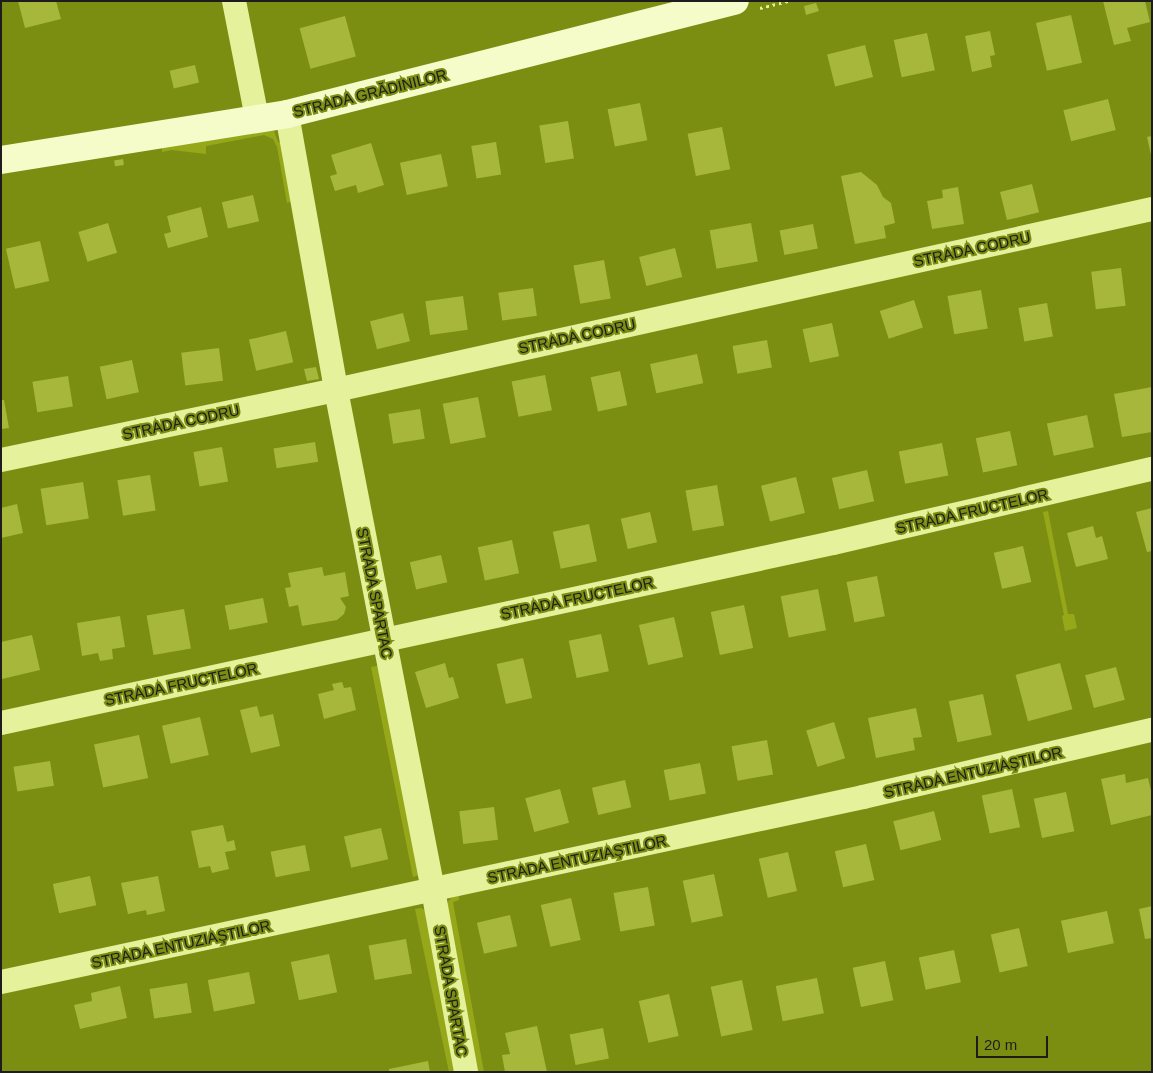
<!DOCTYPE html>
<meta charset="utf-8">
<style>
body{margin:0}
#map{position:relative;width:1153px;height:1073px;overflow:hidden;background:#7c8e12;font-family:Arial,sans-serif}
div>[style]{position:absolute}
.green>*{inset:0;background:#96a81a}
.building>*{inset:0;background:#a6b73b;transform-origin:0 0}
.path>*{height:3px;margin-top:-1.5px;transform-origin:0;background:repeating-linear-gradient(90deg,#e6f19c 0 2.5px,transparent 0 6.5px)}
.street>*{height:24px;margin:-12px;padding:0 12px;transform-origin:12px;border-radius:12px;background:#e6f19c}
.secondary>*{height:28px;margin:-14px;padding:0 14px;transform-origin:14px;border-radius:14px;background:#f5fcca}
span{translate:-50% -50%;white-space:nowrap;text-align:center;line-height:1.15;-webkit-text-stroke:4px #7c8e12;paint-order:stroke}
.street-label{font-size:15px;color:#1d1d1d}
.frame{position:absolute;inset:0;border:2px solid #1d1d1d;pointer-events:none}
.scale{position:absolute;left:976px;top:1036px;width:72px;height:22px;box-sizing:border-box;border:2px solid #1d1d1d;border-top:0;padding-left:6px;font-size:15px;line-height:18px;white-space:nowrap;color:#1d1d1d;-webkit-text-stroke:4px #7c8e12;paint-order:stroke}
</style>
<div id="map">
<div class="green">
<div style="clip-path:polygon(260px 131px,274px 131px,278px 142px,281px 142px,292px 201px,287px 203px,277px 147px,273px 139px,264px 135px,206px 146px,206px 154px,172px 150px,162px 152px,162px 147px)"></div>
<div style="clip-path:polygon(1048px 511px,1068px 614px,1074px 614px,1077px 628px,1065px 631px,1062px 616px,1064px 615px,1043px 512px)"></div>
<div style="clip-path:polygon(382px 665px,419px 875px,413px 877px,371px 667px)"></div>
<div style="clip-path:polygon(459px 894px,459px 900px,453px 902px,484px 1072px,477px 1072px,446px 904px,451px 898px)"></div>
<div style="clip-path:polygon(421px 908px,425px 910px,458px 1072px,449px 1072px,415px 909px)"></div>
</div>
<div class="building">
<div style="clip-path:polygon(18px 1px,56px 1px,61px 19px,25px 28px)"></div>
<div style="clip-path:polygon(1103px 1px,1145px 1px,1150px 22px,1127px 28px,1131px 41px,1114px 45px)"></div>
<div style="clip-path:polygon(816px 3px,819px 11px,806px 15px,804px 6px)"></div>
<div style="left:1071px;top:15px;width:49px;height:36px;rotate:77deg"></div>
<div style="left:345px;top:16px;width:42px;height:47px;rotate:75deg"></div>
<div style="clip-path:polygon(990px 31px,995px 55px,990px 56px,992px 67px,972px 72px,965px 36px)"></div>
<div style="left:927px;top:33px;width:38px;height:34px;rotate:78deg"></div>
<div style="left:865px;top:45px;width:33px;height:39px;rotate:76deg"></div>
<div style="left:195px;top:65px;width:18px;height:26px;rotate:77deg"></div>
<div style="left:1108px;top:99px;width:32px;height:46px;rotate:76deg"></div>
<div style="left:640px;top:103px;width:38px;height:33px;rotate:79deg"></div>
<div style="left:568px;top:121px;width:38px;height:29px;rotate:81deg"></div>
<div style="left:722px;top:127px;width:43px;height:35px;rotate:79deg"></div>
<div style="clip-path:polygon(1152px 136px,1152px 155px,1151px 155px,1147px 137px)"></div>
<div style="left:496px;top:142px;width:33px;height:25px;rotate:81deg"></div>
<div style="clip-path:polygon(371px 143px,384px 185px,358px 193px,356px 185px,335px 191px,330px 176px,337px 174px,331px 155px)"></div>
<div style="left:441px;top:154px;width:33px;height:42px;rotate:78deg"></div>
<div style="left:123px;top:159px;width:6px;height:9px;rotate:81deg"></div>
<div style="clip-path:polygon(861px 172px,877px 185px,883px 197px,891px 203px,895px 223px,884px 226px,886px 238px,855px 244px,841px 176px)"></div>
<div style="left:1032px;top:184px;width:29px;height:33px;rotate:76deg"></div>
<div style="clip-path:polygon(958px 187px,964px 224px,932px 229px,927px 201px,943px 198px,942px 190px)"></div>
<div style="left:253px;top:195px;width:27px;height:32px;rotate:77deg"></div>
<div style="clip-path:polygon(201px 207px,208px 237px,168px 248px,164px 234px,171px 232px,167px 216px)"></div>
<div style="left:108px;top:223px;width:31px;height:31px;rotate:73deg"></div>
<div style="left:751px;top:223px;width:39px;height:42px;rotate:80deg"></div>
<div style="left:813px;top:224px;width:25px;height:34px;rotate:79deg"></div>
<div style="left:40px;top:241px;width:41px;height:35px;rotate:77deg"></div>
<div style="left:675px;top:248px;width:30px;height:37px;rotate:76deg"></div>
<div style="left:604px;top:260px;width:39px;height:31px;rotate:80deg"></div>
<div style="left:1121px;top:268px;width:38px;height:30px;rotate:83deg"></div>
<div style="left:533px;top:288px;width:28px;height:35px;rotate:82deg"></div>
<div style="left:981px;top:290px;width:39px;height:34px;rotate:80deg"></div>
<div style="left:463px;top:296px;width:34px;height:38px;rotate:82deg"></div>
<div style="left:914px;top:300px;width:29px;height:36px;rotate:72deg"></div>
<div style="left:1047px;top:303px;width:34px;height:29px;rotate:80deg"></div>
<div style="left:403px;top:313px;width:29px;height:34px;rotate:76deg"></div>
<div style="left:832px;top:323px;width:34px;height:30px;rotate:78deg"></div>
<div style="left:286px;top:331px;width:32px;height:38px;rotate:77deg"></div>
<div style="left:767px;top:340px;width:28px;height:35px;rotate:80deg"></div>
<div style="left:219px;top:348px;width:33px;height:38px;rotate:83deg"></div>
<div style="left:697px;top:354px;width:30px;height:48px;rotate:78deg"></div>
<div style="left:132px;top:360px;width:33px;height:33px;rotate:78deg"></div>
<div style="clip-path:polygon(316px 367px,319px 379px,307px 381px,304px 369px)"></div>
<div style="left:620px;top:371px;width:35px;height:30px;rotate:78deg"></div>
<div style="left:545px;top:375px;width:36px;height:34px;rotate:79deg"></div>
<div style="left:68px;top:376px;width:31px;height:36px;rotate:81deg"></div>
<div style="clip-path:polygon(1152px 387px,1152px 432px,1122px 437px,1114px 394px)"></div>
<div style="left:478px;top:397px;width:41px;height:36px;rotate:79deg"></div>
<div style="clip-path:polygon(1px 400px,4px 400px,9px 428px,1px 429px)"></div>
<div style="left:420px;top:409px;width:30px;height:32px;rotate:81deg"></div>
<div style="left:1087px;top:415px;width:33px;height:41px;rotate:78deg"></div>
<div style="left:1010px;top:431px;width:35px;height:35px;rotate:78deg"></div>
<div style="left:315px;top:442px;width:20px;height:42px;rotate:81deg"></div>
<div style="left:942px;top:443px;width:33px;height:44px;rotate:79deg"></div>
<div style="left:222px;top:447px;width:35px;height:29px;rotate:80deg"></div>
<div style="left:867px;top:470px;width:32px;height:36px;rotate:77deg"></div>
<div style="left:150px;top:475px;width:36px;height:33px;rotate:81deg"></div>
<div style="left:796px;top:477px;width:37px;height:36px;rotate:76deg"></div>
<div style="left:83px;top:482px;width:37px;height:43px;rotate:81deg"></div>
<div style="left:717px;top:485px;width:41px;height:32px;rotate:80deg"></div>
<div style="clip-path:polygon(17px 504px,23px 533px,1px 538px,1px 508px)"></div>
<div style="clip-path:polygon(1152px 508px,1152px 551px,1147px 552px,1136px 512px)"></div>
<div style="left:650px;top:512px;width:31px;height:30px;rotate:77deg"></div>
<div style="left:589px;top:524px;width:38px;height:37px;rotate:78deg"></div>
<div style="clip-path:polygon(1093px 526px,1096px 538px,1102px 536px,1108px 559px,1076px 567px,1067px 533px)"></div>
<div style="left:512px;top:540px;width:34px;height:35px;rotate:78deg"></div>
<div style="left:1023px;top:546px;width:37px;height:30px;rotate:77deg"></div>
<div style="left:441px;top:555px;width:28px;height:32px;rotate:77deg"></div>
<div style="clip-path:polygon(322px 567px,324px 576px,345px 572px,349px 596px,340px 598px,346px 607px,344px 614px,337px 620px,302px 626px,298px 605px,289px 607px,285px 588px,291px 587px,288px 573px)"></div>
<div style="left:877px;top:576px;width:41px;height:31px;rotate:79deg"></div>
<div style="left:818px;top:589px;width:42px;height:38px;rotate:79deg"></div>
<div style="left:263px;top:598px;width:25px;height:39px;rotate:79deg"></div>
<div style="left:744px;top:605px;width:44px;height:34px;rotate:78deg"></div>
<div style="left:184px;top:609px;width:40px;height:38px;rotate:80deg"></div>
<div style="clip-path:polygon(120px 616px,125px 647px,112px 649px,113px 659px,100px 661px,98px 653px,82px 656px,77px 623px)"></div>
<div style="left:674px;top:617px;width:41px;height:36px;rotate:77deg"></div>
<div style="left:601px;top:634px;width:38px;height:33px;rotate:78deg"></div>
<div style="clip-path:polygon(32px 635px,40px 670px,2px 679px,1px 642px)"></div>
<div style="left:523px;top:658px;width:41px;height:27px;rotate:77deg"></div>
<div style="clip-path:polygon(445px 663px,449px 678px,453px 677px,459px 698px,426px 708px,415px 672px)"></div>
<div style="left:1060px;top:663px;width:48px;height:46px;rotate:75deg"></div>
<div style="left:1116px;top:667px;width:34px;height:32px;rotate:75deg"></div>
<div style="clip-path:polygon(342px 682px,344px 688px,351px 687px,356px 710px,324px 719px,318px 694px,334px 690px,332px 684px)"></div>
<div style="left:983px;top:694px;width:42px;height:35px;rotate:78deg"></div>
<div style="clip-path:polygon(257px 706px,260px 717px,273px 714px,280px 746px,251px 753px,240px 710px)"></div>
<div style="clip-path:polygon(916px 708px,922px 737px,913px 738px,915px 750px,876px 758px,868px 718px)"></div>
<div style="left:200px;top:717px;width:39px;height:39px;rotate:77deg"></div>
<div style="left:834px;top:722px;width:38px;height:29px;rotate:73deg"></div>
<div style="left:139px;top:735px;width:44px;height:46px;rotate:78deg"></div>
<div style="left:767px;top:740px;width:35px;height:36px;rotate:80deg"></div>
<div style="left:50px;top:761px;width:25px;height:37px;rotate:81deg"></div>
<div style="left:700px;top:763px;width:31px;height:37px;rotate:79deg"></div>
<div style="clip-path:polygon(1125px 774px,1126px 783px,1148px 778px,1152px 795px,1152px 815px,1111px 825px,1101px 779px)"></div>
<div style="left:625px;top:780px;width:28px;height:34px;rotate:77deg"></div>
<div style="left:560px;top:789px;width:35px;height:36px;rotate:75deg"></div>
<div style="left:1012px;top:789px;width:39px;height:31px;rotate:78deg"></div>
<div style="left:1066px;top:792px;width:40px;height:33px;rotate:78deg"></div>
<div style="left:494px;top:807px;width:33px;height:35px;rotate:83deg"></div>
<div style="left:934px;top:811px;width:30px;height:42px;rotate:76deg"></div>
<div style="clip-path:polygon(223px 825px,227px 842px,234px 840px,236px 850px,225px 852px,229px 869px,212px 873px,210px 866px,199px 868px,191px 831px)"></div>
<div style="left:381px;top:828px;width:32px;height:38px;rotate:77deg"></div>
<div style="left:866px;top:844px;width:37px;height:32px;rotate:77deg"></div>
<div style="left:305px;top:845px;width:26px;height:35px;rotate:79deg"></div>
<div style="left:788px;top:852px;width:40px;height:30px;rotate:77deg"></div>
<div style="left:714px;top:874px;width:43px;height:32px;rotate:78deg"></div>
<div style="left:90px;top:876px;width:30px;height:38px;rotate:78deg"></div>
<div style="clip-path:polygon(158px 876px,165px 911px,147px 915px,146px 910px,128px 914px,121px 883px)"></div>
<div style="left:648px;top:887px;width:39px;height:35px;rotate:80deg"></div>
<div style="left:571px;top:898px;width:43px;height:31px;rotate:77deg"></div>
<div style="clip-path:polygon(1152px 906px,1152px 938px,1145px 939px,1139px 909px)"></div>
<div style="left:1107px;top:911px;width:33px;height:47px;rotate:78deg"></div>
<div style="left:510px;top:915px;width:32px;height:34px;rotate:77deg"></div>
<div style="left:1019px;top:928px;width:39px;height:29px;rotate:77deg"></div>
<div style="left:406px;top:939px;width:35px;height:38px;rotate:80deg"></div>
<div style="left:954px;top:950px;width:33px;height:36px;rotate:78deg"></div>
<div style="left:329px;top:954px;width:39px;height:39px;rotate:78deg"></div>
<div style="left:885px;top:961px;width:40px;height:33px;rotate:78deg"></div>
<div style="left:249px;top:972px;width:32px;height:42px;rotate:79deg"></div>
<div style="left:817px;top:978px;width:36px;height:42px;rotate:79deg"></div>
<div style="left:742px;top:980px;width:51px;height:32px;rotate:78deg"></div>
<div style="left:187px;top:983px;width:30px;height:38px;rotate:81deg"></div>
<div style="clip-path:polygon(120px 986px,127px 1018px,80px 1029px,74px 1005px,92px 1001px,91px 993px)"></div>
<div style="left:669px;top:994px;width:43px;height:31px;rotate:77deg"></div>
<div style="clip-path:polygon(537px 1026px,547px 1072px,505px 1072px,502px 1055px,510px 1054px,505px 1033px)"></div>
<div style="left:603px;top:1028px;width:31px;height:34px;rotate:79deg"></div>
<div style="clip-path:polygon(428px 1061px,430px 1072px,389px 1072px,389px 1069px)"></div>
</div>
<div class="path">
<div style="left:760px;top:8px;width:29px;rotate:-14deg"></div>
</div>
<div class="street">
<div style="left:234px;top:1px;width:119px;rotate:78.9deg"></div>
<div style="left:287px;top:114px;width:280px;rotate:79.9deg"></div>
<div style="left:336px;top:390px;width:509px;rotate:79.02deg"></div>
<div style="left:433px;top:890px;width:185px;rotate:79.7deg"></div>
<div style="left:1px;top:460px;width:342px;rotate:-11.8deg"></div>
<div style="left:336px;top:390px;width:836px;rotate:-12.51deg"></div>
<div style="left:1px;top:723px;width:851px;rotate:-12.21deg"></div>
<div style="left:833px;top:543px;width:327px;rotate:-13.1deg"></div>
<div style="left:1px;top:982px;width:882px;rotate:-12.11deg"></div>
<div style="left:863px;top:797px;width:297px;rotate:-13.1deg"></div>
</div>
<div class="secondary">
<div style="left:1px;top:160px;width:290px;rotate:-9.1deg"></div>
<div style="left:287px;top:114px;width:462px;rotate:-14.2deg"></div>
</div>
<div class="street-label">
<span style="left:370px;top:93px;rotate:-14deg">STRADA GRĂDINILOR</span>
<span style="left:972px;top:249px;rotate:-12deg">STRADA CODRU</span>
<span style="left:577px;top:336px;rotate:-12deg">STRADA CODRU</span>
<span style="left:181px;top:422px;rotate:-12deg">STRADA CODRU</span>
<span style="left:972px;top:511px;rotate:-13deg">STRADA FRUCTELOR</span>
<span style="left:375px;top:593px;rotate:79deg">STRADA SPARTAC</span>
<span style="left:577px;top:598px;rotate:-12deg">STRADA FRUCTELOR</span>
<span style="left:181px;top:684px;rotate:-12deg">STRADA FRUCTELOR</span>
<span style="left:973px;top:772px;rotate:-13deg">STRADA ENTUZIAȘTILOR</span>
<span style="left:577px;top:859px;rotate:-12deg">STRADA ENTUZIAȘTILOR</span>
<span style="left:181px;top:944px;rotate:-12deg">STRADA ENTUZIAȘTILOR</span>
<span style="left:451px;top:991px;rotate:80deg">STRADA SPARTAC</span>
</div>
<div class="frame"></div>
<div class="scale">20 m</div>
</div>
